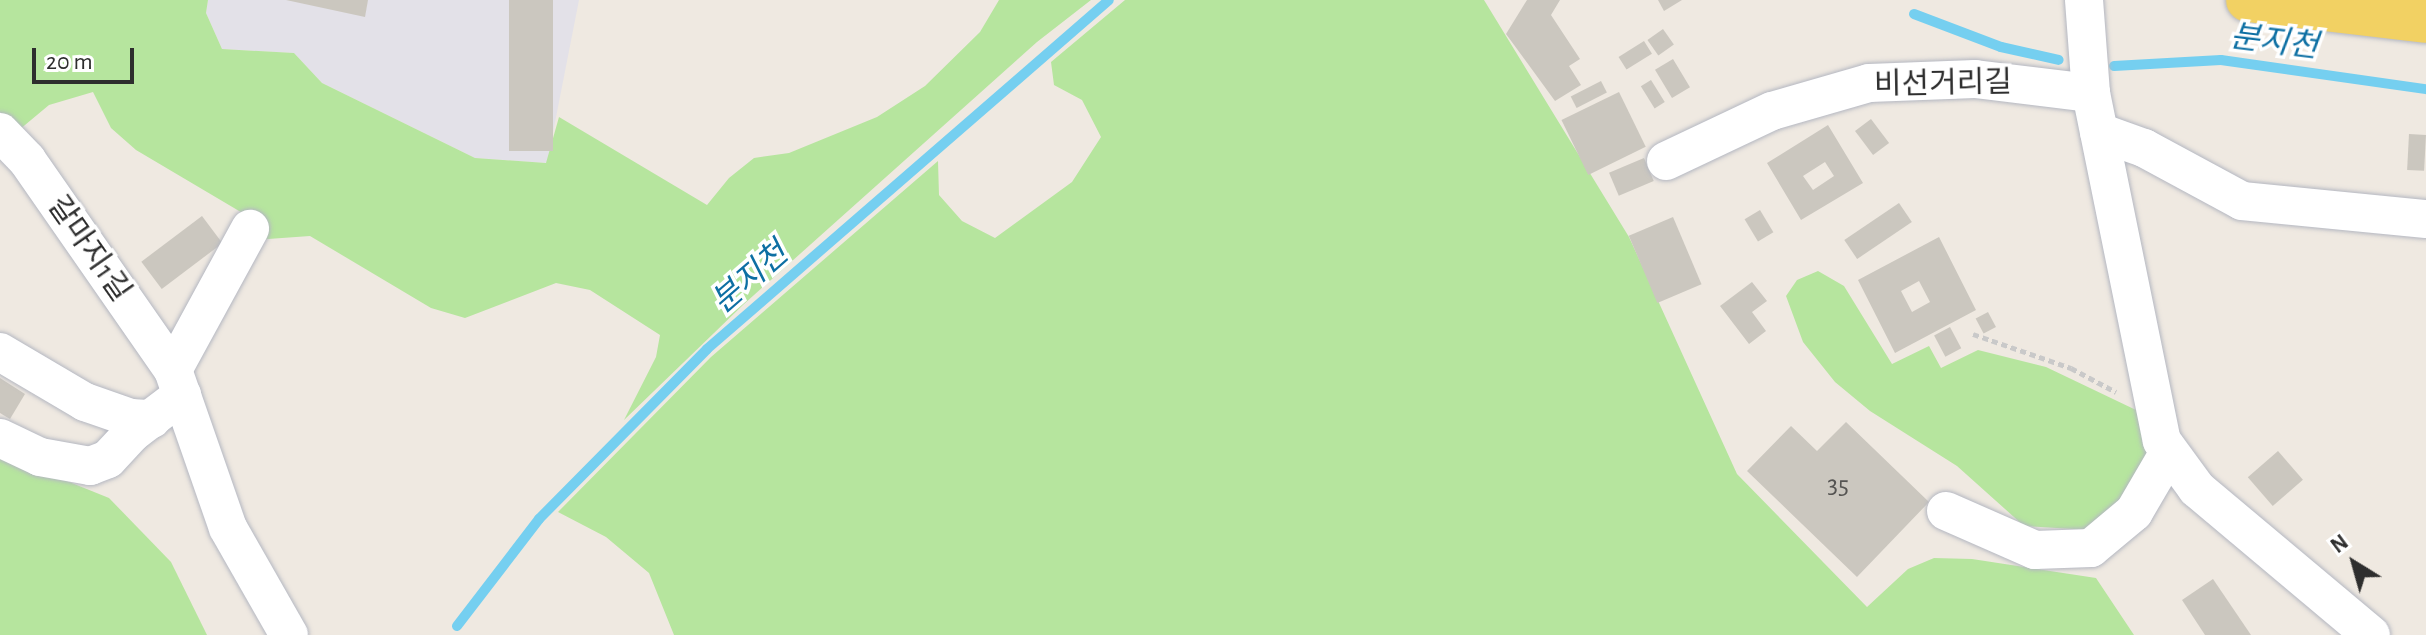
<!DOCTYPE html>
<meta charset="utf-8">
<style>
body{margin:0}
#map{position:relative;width:2426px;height:635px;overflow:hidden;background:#efe9e1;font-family:"Alegreya Sans","Noto Sans KR",sans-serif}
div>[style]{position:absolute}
.industrial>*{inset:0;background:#e3e1e8}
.green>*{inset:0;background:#b6e59e}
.stream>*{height:10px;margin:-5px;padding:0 5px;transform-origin:5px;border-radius:5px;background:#75cff0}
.building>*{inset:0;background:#cbc7bf;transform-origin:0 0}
.path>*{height:5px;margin-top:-2.5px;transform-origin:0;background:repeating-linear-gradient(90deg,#c9c9c9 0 6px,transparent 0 10px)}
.roads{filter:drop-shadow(0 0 2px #b4b7c1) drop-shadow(0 0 2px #b4b7c1)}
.minor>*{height:38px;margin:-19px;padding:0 19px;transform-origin:19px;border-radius:19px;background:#fff}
.major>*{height:44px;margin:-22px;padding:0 22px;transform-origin:22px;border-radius:22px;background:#f2d163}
span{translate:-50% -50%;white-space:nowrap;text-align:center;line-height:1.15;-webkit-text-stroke:7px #fff;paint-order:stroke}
.number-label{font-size:26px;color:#555452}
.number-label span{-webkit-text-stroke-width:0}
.street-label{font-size:30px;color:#2e2e2e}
.water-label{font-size:32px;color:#0d6fa3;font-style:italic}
.north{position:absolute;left:2314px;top:523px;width:80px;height:80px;-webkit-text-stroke:6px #fff;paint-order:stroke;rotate:323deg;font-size:22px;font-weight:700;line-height:32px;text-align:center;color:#2e2e2e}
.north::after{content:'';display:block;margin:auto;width:28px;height:36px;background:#2e2e2e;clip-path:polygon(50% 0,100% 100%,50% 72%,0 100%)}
.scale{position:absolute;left:32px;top:48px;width:102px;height:36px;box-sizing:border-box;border:4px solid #2e2e2e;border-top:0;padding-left:10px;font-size:24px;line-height:28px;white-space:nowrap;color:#2e2e2e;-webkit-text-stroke:6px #fff;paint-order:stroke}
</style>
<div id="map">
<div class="industrial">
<div style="clip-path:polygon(208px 0,579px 0,547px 163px,475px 158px,322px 83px,294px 53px,222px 49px,206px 13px)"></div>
</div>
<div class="green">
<div style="clip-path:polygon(0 0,208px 0,206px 13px,222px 49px,294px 53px,322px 83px,475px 158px,546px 163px,559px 117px,707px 205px,729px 178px,754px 158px,789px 153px,877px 117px,925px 86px,980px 32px,999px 0,1091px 0,1037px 42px,744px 304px,624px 420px,656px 357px,660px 335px,590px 290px,556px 283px,465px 318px,431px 308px,310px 236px,254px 240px,261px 224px,136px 150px,111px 128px,93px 92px,49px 105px,19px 130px,0 112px)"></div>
<div style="clip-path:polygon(1125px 0,1484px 0,1629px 237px,1737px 474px,1867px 607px,1908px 569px,1934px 558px,1972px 559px,2096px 578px,2134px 635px,674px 635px,649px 573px,606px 537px,558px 512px,711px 357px,938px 161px,939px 195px,962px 221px,995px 238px,1072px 182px,1101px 137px,1082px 100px,1054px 85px,1051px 62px)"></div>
<div style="clip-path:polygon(1818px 271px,1844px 286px,1892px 364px,1929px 346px,1941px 368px,1978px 350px,2046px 367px,2136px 410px,2149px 456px,2144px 475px,2090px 530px,2024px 526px,1957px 466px,1870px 411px,1835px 382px,1803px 342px,1786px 296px,1797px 280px)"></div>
<div style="clip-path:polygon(0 454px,109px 498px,171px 562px,207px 635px,0 635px)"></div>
</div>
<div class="stream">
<div style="left:1914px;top:14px;width:93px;rotate:20.8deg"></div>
<div style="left:2001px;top:47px;width:59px;rotate:12.6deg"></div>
<div style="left:2114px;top:66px;width:107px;rotate:-3.2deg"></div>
<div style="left:2221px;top:60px;width:207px;rotate:8.1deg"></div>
<div style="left:457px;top:626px;width:135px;rotate:-52.5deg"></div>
<div style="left:539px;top:519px;width:239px;rotate:-45.3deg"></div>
<div style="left:707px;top:349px;width:532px;rotate:-40.96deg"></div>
</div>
<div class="building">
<div style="clip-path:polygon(286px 0,368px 0,365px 17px)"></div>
<div style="left:509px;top:0;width:44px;height:151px"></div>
<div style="clip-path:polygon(1527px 0,1560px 0,1551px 15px,1580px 59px,1569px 66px,1581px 85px,1555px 101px,1506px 34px)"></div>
<div style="clip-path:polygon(1658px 0,1682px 0,1664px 11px)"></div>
<div style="left:1663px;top:29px;width:19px;height:19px;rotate:55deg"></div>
<div style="left:1644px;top:41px;width:15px;height:30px;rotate:58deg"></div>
<div style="left:1673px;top:59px;width:33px;height:21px;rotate:59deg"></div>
<div style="left:1651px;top:80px;width:26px;height:12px;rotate:58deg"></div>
<div style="left:1601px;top:81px;width:13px;height:34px;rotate:63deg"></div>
<div style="left:1619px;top:92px;width:61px;height:64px;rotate:64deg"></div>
<div style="left:1871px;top:119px;width:30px;height:20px;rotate:53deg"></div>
<div style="clip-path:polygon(evenodd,1828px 125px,1863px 183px,1801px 220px,1767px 163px,1828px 125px,1825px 162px,1834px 176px,1813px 190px,1803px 176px,1825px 162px)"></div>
<div style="left:2409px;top:134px;width:17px;height:36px;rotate:3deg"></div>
<div style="left:1644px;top:158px;width:25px;height:38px;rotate:67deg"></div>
<div style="left:1899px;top:203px;width:23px;height:66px;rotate:56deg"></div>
<div style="left:1760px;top:210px;width:26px;height:18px;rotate:59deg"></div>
<div style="left:202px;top:216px;width:34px;height:76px;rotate:53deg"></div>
<div style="left:1673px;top:217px;width:73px;height:48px;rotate:67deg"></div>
<div style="clip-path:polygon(evenodd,1939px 237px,1976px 310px,1895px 353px,1858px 280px,1939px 237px,1919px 281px,1930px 302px,1912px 312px,1901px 291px,1919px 281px)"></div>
<div style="clip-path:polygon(1752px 282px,1767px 301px,1752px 312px,1766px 331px,1749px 344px,1720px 306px)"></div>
<div style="left:1988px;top:312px;width:17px;height:14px;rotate:62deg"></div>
<div style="left:1950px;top:327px;width:24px;height:18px;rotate:62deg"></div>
<div style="clip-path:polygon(0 378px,25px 394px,10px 419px,0 413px)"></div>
<div style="clip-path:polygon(1846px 422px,1929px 502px,1857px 577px,1747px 471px,1791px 426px,1817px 451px)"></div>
<div style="left:2278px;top:451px;width:38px;height:40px;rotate:49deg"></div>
<div style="clip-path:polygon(2213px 579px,2251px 635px,2205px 635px,2182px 600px)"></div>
</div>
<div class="path">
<div style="left:1973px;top:334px;width:104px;rotate:19.1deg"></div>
<div style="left:2071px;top:368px;width:51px;rotate:28.1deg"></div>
</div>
<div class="roads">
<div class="minor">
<div style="left:2084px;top:0;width:93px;rotate:85.7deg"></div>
<div style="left:2091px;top:93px;width:355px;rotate:78.5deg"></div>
<div style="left:2162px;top:441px;width:59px;rotate:53.9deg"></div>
<div style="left:2197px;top:489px;width:227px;rotate:40deg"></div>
<div style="left:0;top:132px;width:39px;rotate:46deg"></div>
<div style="left:27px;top:160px;width:256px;rotate:55.2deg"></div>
<div style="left:173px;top:370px;width:167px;rotate:70.8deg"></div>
<div style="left:228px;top:528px;width:123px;rotate:60.3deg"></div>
<div style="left:2099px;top:132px;width:48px;rotate:19.6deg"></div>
<div style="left:2144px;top:148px;width:111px;rotate:28.4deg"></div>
<div style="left:2242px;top:201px;width:185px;rotate:5.6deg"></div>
<div style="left:1666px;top:161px;width:117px;rotate:-25.3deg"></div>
<div style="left:1772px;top:111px;width:101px;rotate:-16.1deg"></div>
<div style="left:1869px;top:83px;width:106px;rotate:-2.2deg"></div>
<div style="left:1975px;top:79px;width:117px;rotate:6.9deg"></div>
<div style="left:0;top:352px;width:99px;rotate:30.5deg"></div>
<div style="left:85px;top:402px;width:49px;rotate:19.2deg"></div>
<div style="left:131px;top:418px;width:21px;rotate:3deg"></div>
<div style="left:173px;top:370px;width:161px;rotate:-61.4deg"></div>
<div style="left:0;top:438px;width:44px;rotate:25.4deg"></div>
<div style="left:40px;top:457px;width:51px;rotate:10.2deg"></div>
<div style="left:90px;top:466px;width:19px;rotate:-21deg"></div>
<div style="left:108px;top:459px;width:35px;rotate:-47deg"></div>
<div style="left:132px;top:433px;width:63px;rotate:-37.2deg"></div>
<div style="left:1946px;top:511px;width:97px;rotate:23.7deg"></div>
<div style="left:2035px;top:550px;width:56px;rotate:-2deg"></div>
<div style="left:2091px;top:548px;width:56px;rotate:-39.9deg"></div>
<div style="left:2134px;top:512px;width:69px;rotate:-59.7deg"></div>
</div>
<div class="major">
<div style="left:2248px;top:0;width:179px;rotate:6.7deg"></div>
</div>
</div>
<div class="number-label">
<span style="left:1838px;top:486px">35</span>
</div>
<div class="street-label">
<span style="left:1943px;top:84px;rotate:-1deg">비선거리길</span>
<span style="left:89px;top:249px;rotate:55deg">갈마지1길</span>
</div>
<div class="water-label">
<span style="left:2274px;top:42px;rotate:7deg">분지천</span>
<span style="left:750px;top:278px;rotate:-41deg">분지천</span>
</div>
<div class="north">N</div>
<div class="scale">20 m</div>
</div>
